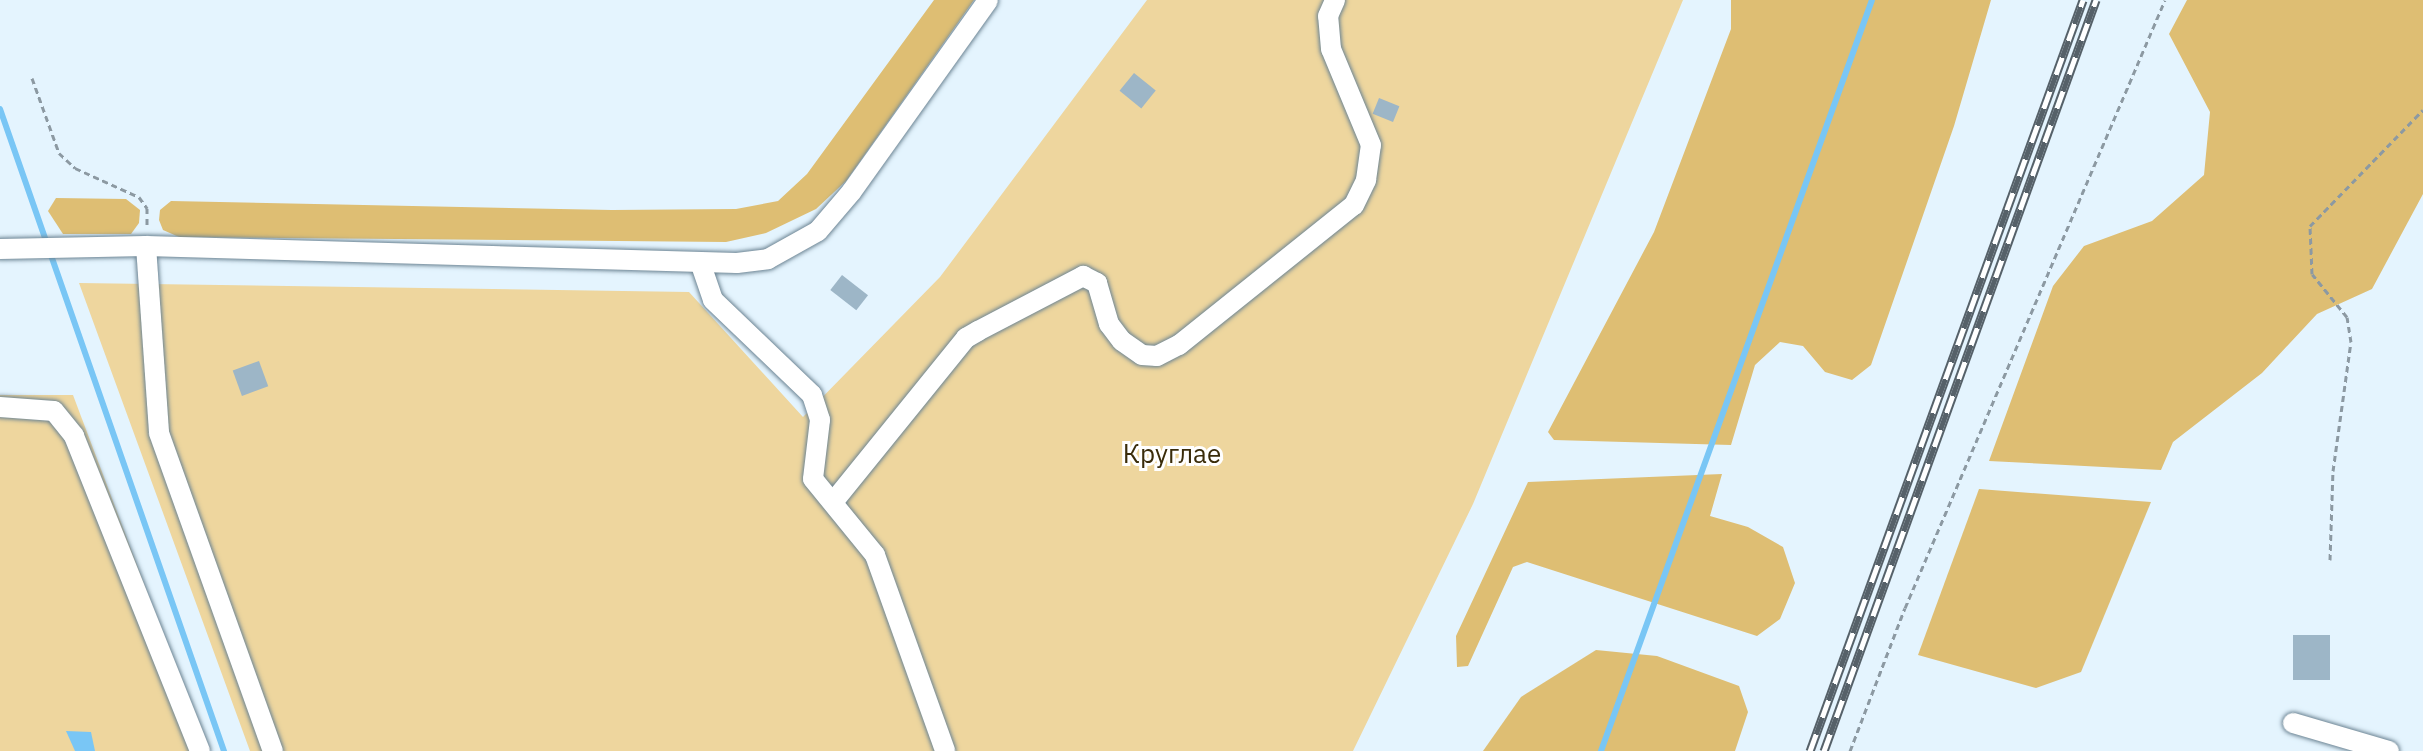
<!DOCTYPE html>
<meta charset="utf-8">
<style>
body{margin:0}
#map{position:relative;width:2423px;height:751px;overflow:hidden;background:#e4f4fe;font-family:"IBM Plex Sans",sans-serif}
div>[style]{position:absolute}
.green>*{inset:0;background:#eed69e}
.forest>*{inset:0;background:#debe73}
.water>*{inset:0;background:#79c6f5}
.stream>*{height:6px;margin:-3px;padding:0 3px;transform-origin:3px;border-radius:3px;background:#79c6f5}
.building>*{inset:0;background:#9db6c7;transform-origin:0 0}
.path>*{height:3px;margin-top:-1.5px;transform-origin:0;background:repeating-linear-gradient(90deg,#8c99a2 0 6px,transparent 0 10px)}
.roads{filter:drop-shadow(0 0 2px #6c8493) drop-shadow(0 0 2px #6c8493)}
.minor>*{height:20px;margin:-10px;padding:0 10px;transform-origin:10px;border-radius:10px;background:#fff}
.rail>*{height:9px;margin-top:-4.5px;transform-origin:0;background:repeating-linear-gradient(90deg,#fff 0 18px,#566169 0 36px);box-sizing:border-box;border-block:2px solid #566169}
span{translate:-50% -50%;white-space:nowrap;text-align:center;line-height:1.15;-webkit-text-stroke:6px #fff;paint-order:stroke}
.park-label{font-size:26px;color:#3a2c0a}
</style>
<div id="map">
<div class="green">
<div style="clip-path:polygon(1147px 0,1683px 0,1473px 504px,1353px 751px,250px 751px,79px 283px,689px 292px,803px 417px,940px 277px)"></div>
<div style="clip-path:polygon(0 395px,73px 395px,207px 751px,0 751px)"></div>
</div>
<div class="forest">
<div style="clip-path:polygon(934px 0,974px 0,846px 181px,816px 209px,766px 233px,726px 242px,179px 237px,163px 230px,159px 220px,160px 210px,171px 201px,612px 210px,736px 209px,778px 201px,807px 174px)"></div>
<div style="clip-path:polygon(1731px 0,1991px 0,1954px 126px,1871px 365px,1852px 380px,1825px 372px,1803px 346px,1780px 342px,1755px 365px,1731px 445px,1554px 440px,1548px 432px,1654px 232px,1731px 29px)"></div>
<div style="clip-path:polygon(2187px 0,2423px 0,2423px 194px,2372px 289px,2317px 314px,2262px 373px,2173px 442px,2161px 470px,1989px 461px,2053px 286px,2084px 246px,2152px 221px,2204px 175px,2210px 112px,2169px 34px)"></div>
<div style="clip-path:polygon(56px 198px,126px 199px,140px 210px,139px 223px,131px 234px,63px 234px,48px 211px)"></div>
<div style="clip-path:polygon(1722px 474px,1710px 516px,1748px 527px,1783px 547px,1795px 583px,1780px 619px,1757px 636px,1527px 562px,1513px 567px,1468px 666px,1457px 667px,1456px 636px,1528px 482px)"></div>
<div style="clip-path:polygon(1979px 489px,2151px 502px,2081px 672px,2036px 688px,1918px 655px)"></div>
<div style="clip-path:polygon(1596px 650px,1657px 656px,1739px 686px,1748px 712px,1735px 751px,1483px 751px,1521px 697px)"></div>
</div>
<div class="water">
<div style="clip-path:polygon(66px 731px,91px 732px,95px 751px,75px 751px)"></div>
</div>
<div class="stream">
<div style="left:0;top:109px;width:680px;rotate:70.77deg"></div>
<div style="left:1601px;top:751px;width:798px;rotate:-70.16deg"></div>
</div>
<div class="building">
<div style="left:1134px;top:73px;width:28px;height:23px;rotate:39deg"></div>
<div style="left:1379px;top:98px;width:22px;height:17px;rotate:22deg"></div>
<div style="left:842px;top:275px;width:33px;height:19px;rotate:38deg"></div>
<div style="left:259px;top:361px;width:27px;height:28px;rotate:70deg"></div>
<div style="left:2330px;top:635px;width:45px;height:37px;rotate:90deg"></div>
</div>
<div class="path">
<div style="left:32px;top:78px;width:80px;rotate:70.2deg"></div>
<div style="left:59px;top:153px;width:22px;rotate:43deg"></div>
<div style="left:75px;top:168px;width:70px;rotate:24.4deg"></div>
<div style="left:139px;top:197px;width:14px;rotate:54deg"></div>
<div style="left:147px;top:208px;width:18px;rotate:90deg"></div>
<div style="left:2330px;top:560px;width:89px;rotate:-88.1deg"></div>
<div style="left:2333px;top:471px;width:130px;rotate:-82.1deg"></div>
<div style="left:2351px;top:342px;width:25px;rotate:-99deg"></div>
<div style="left:2347px;top:317px;width:55px;rotate:-129.1deg"></div>
<div style="left:2312px;top:274px;width:48px;rotate:-92.4deg"></div>
<div style="left:2310px;top:226px;width:162px;rotate:-45.8deg"></div>
<div style="left:1850px;top:751px;width:153px;rotate:-69deg"></div>
<div style="left:1905px;top:608px;width:661px;rotate:-66.85deg"></div>
</div>
<div class="roads">
<div class="minor">
<div style="left:146px;top:246px;width:187px;rotate:86deg"></div>
<div style="left:159px;top:433px;width:338px;rotate:70.3deg"></div>
<div style="left:0;top:249px;width:146px;rotate:-1.2deg"></div>
<div style="left:146px;top:246px;width:591px;rotate:1.65deg"></div>
<div style="left:737px;top:263px;width:31px;rotate:-7deg"></div>
<div style="left:768px;top:259px;width:57px;rotate:-29.2deg"></div>
<div style="left:818px;top:231px;width:52px;rotate:-49.6deg"></div>
<div style="left:852px;top:191px;width:234px;rotate:-54.5deg"></div>
<div style="left:700px;top:262px;width:40px;rotate:71.1deg"></div>
<div style="left:713px;top:300px;width:137px;rotate:43.8deg"></div>
<div style="left:812px;top:395px;width:26px;rotate:72deg"></div>
<div style="left:820px;top:420px;width:59px;rotate:96.8deg"></div>
<div style="left:813px;top:479px;width:98px;rotate:50.8deg"></div>
<div style="left:875px;top:555px;width:208px;rotate:70.3deg"></div>
<div style="left:0;top:407px;width:54px;rotate:4.2deg"></div>
<div style="left:54px;top:411px;width:32px;rotate:51deg"></div>
<div style="left:74px;top:436px;width:339px;rotate:68.2deg"></div>
<div style="left:834px;top:501px;width:210px;rotate:-51deg"></div>
<div style="left:966px;top:338px;width:14px;rotate:-30deg"></div>
<div style="left:978px;top:331px;width:119px;rotate:-27.6deg"></div>
<div style="left:1083px;top:276px;width:16px;rotate:27deg"></div>
<div style="left:1097px;top:283px;width:43px;rotate:73.7deg"></div>
<div style="left:1109px;top:324px;width:21px;rotate:53deg"></div>
<div style="left:1122px;top:341px;width:24px;rotate:35deg"></div>
<div style="left:1142px;top:355px;width:15px;rotate:4deg"></div>
<div style="left:1157px;top:356px;width:25px;rotate:-27deg"></div>
<div style="left:1179px;top:345px;width:224px;rotate:-38.7deg"></div>
<div style="left:1354px;top:205px;width:28px;rotate:-64deg"></div>
<div style="left:1366px;top:180px;width:35px;rotate:-82deg"></div>
<div style="left:1371px;top:145px;width:104px;rotate:-112.6deg"></div>
<div style="left:1331px;top:49px;width:33px;rotate:-95deg"></div>
<div style="left:1328px;top:16px;width:17px;rotate:-66deg"></div>
<div style="left:2293px;top:723px;width:100px;rotate:16.3deg"></div>
</div>
</div>
<div class="rail">
<div style="left:1810px;top:751px;width:799px;rotate:-70.02deg"></div>
<div style="left:1824px;top:751px;width:799px;rotate:-70.09deg"></div>
</div>
<div class="park-label">
<span style="left:1172px;top:454px">Круглае</span>
</div>
</div>
